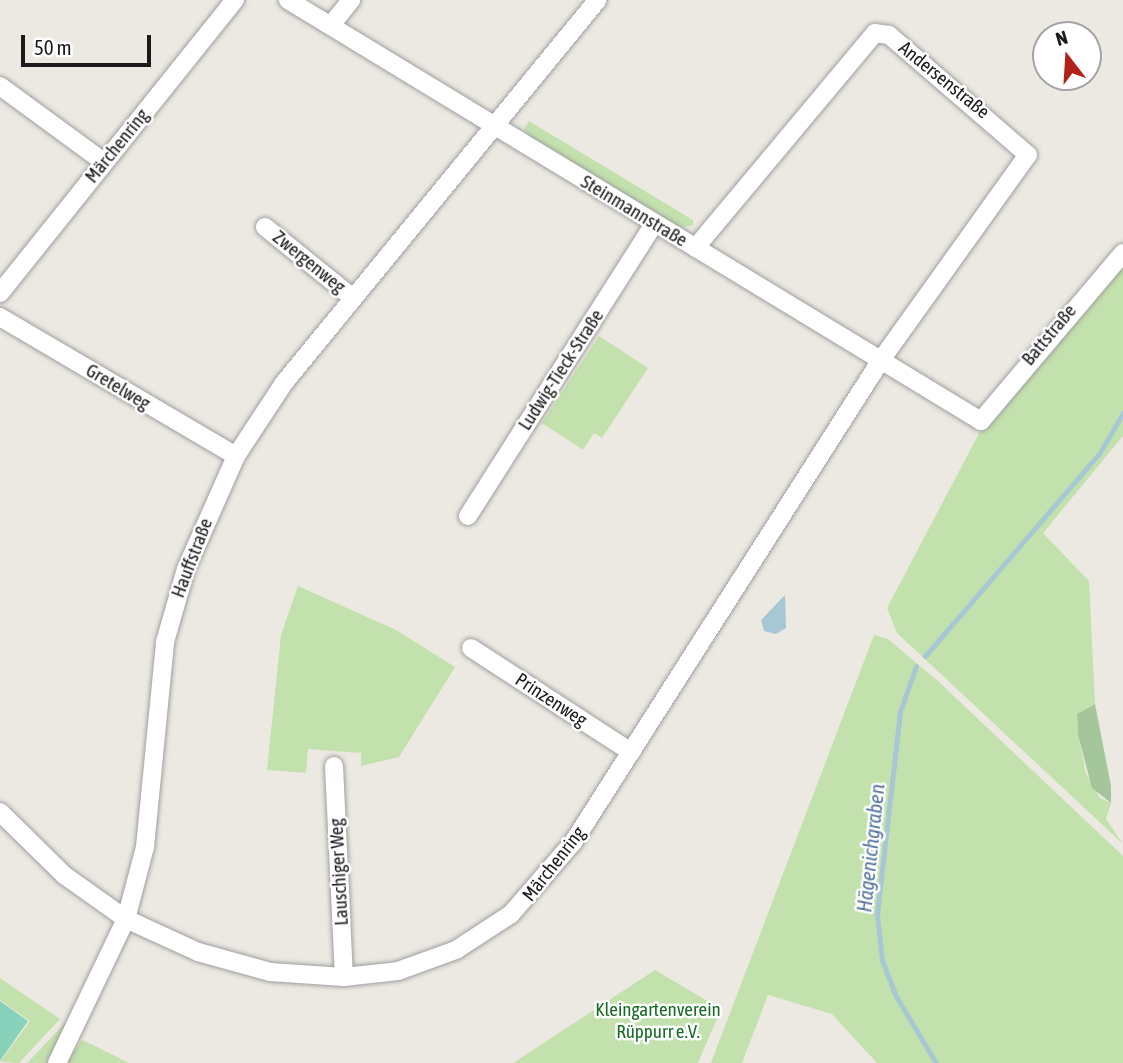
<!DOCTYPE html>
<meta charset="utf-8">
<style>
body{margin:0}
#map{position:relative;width:1123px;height:1063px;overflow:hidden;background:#ece9e2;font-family:"Asap Condensed",sans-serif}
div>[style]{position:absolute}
.grass>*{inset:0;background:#c3e1ad}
.forest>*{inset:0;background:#a5c69b}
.pitch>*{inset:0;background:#88d2bb}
.water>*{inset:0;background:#a7c7d4}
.stream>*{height:5px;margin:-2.5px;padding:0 2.5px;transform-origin:2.5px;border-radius:2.5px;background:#a7c7d4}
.roads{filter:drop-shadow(0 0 2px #9f9f9f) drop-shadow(0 0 2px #9f9f9f)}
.street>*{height:18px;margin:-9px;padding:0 9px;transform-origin:9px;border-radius:9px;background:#fff}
span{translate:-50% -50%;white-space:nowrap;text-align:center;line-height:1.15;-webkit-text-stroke:5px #fff;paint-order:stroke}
.street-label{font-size:19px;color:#1b1b1b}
.park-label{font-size:19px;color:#176b24}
.water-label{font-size:21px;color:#54749f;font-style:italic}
.north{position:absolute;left:1032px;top:21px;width:70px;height:70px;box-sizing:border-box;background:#fff;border:2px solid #a4a4a4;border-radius:50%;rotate:343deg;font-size:19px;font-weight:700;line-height:28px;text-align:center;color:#1b1b1b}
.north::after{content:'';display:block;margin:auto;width:24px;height:32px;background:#b02217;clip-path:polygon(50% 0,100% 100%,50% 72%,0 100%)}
.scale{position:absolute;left:21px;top:35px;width:130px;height:32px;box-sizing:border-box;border:4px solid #1b1b1b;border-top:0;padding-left:9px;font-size:21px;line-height:24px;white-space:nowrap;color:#1b1b1b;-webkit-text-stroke:5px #fff;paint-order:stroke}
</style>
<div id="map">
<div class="grass">
<div style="clip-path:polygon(529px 121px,693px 220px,693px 225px,681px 228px,529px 136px,524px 129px)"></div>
<div style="clip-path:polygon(1123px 266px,1123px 436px,1043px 533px,1089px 581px,1095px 704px,1077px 714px,1078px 735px,1086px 773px,1100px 798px,1111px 803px,1106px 819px,1123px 844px,897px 633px,887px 608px,984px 424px)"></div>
<div style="clip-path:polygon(599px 336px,648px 368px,602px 438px,594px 433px,583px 450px,542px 423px)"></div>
<div style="clip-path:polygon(298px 586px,396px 630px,455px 667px,399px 757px,361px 766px,361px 753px,308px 749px,306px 773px,267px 770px,281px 635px)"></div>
<div style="clip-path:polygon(874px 635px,888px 639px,939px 682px,1123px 856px,1123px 1063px,877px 1063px,832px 1014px,768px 995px,742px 1063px,711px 1063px)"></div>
<div style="clip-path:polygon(655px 970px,721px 1009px,698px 1063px,513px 1063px)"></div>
<div style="clip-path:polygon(0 978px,60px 1019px,19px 1063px,0 1062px,30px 1021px,0 1000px)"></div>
<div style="clip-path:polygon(65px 1023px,71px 1025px,47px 1063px,27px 1063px)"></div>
<div style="clip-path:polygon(82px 1040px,85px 1041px,129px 1063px,66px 1063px)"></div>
</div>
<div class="forest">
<div style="clip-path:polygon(1095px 704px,1111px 786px,1111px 803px,1092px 788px,1078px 735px,1077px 714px)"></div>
</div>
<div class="pitch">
<div style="clip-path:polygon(0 1001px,28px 1021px,0 1061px)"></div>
</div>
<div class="water">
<div style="clip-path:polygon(785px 595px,786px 628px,776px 634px,764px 631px,761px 620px)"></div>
</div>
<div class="stream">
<div style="left:925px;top:656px;width:267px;rotate:-49.3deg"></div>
<div style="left:1099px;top:454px;width:48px;rotate:-59.7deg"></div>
<div style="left:916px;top:666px;width:49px;rotate:109.2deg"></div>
<div style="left:900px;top:712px;width:204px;rotate:96.5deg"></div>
<div style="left:877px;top:915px;width:45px;rotate:83.7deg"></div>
<div style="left:882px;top:960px;width:39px;rotate:69deg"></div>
<div style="left:896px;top:996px;width:78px;rotate:59.2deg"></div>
</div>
<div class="roads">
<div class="street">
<div style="left:288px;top:0;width:811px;rotate:31.28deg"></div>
<div style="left:981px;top:421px;width:220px;rotate:-49.8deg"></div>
<div style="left:331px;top:25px;width:32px;rotate:-51deg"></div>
<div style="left:0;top:86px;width:129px;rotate:36.2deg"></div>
<div style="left:265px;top:227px;width:113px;rotate:38.9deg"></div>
<div style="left:0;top:293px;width:376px;rotate:-51.3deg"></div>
<div style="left:0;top:317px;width:274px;rotate:30.5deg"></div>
<div style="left:468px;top:516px;width:346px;rotate:-57.5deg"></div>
<div style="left:471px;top:648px;width:191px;rotate:33deg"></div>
<div style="left:334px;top:766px;width:211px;rotate:87.3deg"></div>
<div style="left:0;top:812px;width:90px;rotate:44.5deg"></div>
<div style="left:64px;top:875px;width:76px;rotate:35.4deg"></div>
<div style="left:126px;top:919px;width:79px;rotate:24.6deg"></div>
<div style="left:198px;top:952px;width:75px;rotate:15.5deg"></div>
<div style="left:270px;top:972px;width:74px;rotate:3.9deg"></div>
<div style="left:344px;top:977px;width:54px;rotate:-6.3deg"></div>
<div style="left:398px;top:971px;width:62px;rotate:-19.9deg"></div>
<div style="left:456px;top:950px;width:66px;rotate:-33.2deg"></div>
<div style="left:511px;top:914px;width:96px;rotate:-49.2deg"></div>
<div style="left:574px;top:841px;width:571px;rotate:-57.45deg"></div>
<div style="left:881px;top:360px;width:252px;rotate:-54.4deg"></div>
<div style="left:1028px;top:155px;width:184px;rotate:-139.2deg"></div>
<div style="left:889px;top:35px;width:14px;rotate:-172deg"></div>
<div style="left:875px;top:33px;width:280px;rotate:129.9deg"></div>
<div style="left:57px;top:1063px;width:160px;rotate:-64.4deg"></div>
<div style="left:126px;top:919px;width:74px;rotate:-75.2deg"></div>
<div style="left:145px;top:847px;width:206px;rotate:-84.4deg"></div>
<div style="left:165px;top:642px;width:76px;rotate:-74deg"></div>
<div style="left:186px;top:569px;width:124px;rotate:-66.1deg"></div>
<div style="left:236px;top:456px;width:87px;rotate:-56.7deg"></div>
<div style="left:284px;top:383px;width:495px;rotate:-50.7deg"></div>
</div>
</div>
<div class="street-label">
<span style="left:944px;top:80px;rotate:39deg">Andersenstraße</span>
<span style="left:117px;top:146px;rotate:-51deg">Märchenring</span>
<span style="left:634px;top:211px;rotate:31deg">Steinmannstraße</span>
<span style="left:309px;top:262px;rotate:39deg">Zwergenweg</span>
<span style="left:1049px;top:335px;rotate:-50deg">Battstraße</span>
<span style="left:561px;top:370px;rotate:-57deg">Ludwig-Tieck-Straße</span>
<span style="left:118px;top:387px;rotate:31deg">Gretelweg</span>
<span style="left:192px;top:558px;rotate:-69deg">Hauffstraße</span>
<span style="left:551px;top:700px;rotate:33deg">Prinzenweg</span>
<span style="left:554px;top:864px;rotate:-52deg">Märchenring</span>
<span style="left:339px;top:872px;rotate:-93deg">Lauschiger Weg</span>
</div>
<div class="park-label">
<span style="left:658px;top:1021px">Kleingartenverein<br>Rüppurr e.V.</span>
</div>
<div class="water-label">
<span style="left:870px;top:848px;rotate:-84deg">Hägenichgraben</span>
</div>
<div class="north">N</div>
<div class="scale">50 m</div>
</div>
